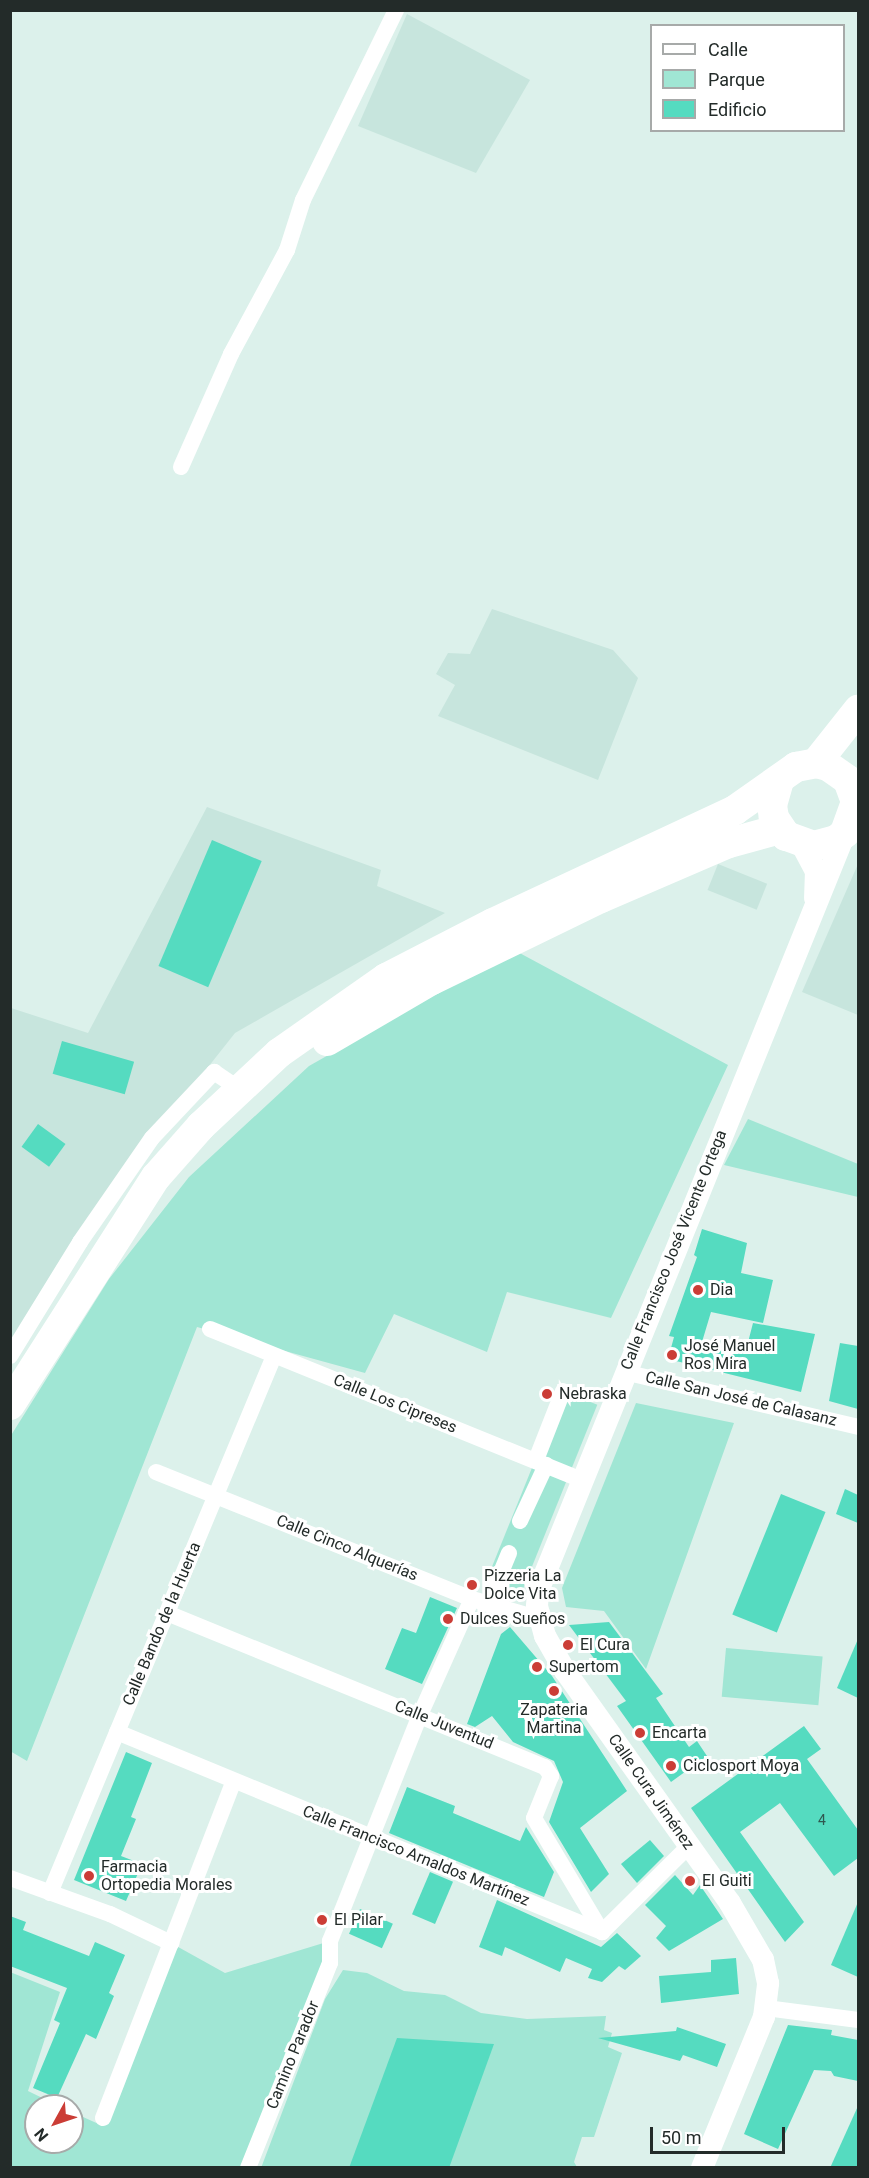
<!DOCTYPE html>
<meta charset="utf-8">
<style>
body{margin:0}
#map{position:relative;width:869px;height:2178px;overflow:hidden;background:#dcf1eb;font-family:Roboto,sans-serif}
div>[style]{position:absolute}
.built>*{inset:0;background:#c7e5dd;transform-origin:0 0}
.green>*{inset:0;background:#a0e6d4;transform-origin:0 0}
.building>*{inset:0;background:#55dbc0;transform-origin:0 0}
.street>*{height:16px;margin:-8px;padding:0 8px;transform-origin:8px;border-radius:8px;background:#fff}
.secondary>*{height:22px;margin:-11px;padding:0 11px;transform-origin:11px;border-radius:11px;background:#fff}
.highway>*{height:30px;margin:-15px;padding:0 15px;transform-origin:15px;border-radius:15px;background:#fff}
.dots>*{width:16px;height:16px;translate:-50% -50%;box-sizing:border-box;border:3px solid #fff;border-radius:50%}
span{translate:-50% -50%;white-space:nowrap;text-align:center;line-height:1.15;-webkit-text-stroke:6px #fff;paint-order:stroke}
.number-label{font-size:14px;color:#30574f}
.number-label span{-webkit-text-stroke-width:0}
.street-label{font-size:16px;color:#232b29}
.poi-label{font-size:16px;color:#232b29}
.left{translate:0 -50%;text-align:left}
.frame{position:absolute;inset:0;border:12px solid #232b29;pointer-events:none}
.legend{position:absolute;left:650px;top:24px;width:195px;height:108px;box-sizing:border-box;background:#fff;border:2px solid #a7aaa9;margin:0;padding:8px 10px;list-style:none;font-size:18px;color:#232b29}
.legend li{display:flex;align-items:center;gap:12px;height:30px}
.legend b{width:30px;border:2px solid #a7aaa9}
.north{position:absolute;left:24px;top:2094px;width:60px;height:60px;box-sizing:border-box;background:#fff;border:2px solid #a7aaa9;border-radius:50%;rotate:230deg;font-size:16px;font-weight:700;line-height:24px;text-align:center;color:#232b29}
.north::after{content:'';display:block;margin:auto;width:21px;height:27px;background:#cb3d36;clip-path:polygon(50% 0,100% 100%,50% 72%,0 100%)}
.scale{position:absolute;left:650px;top:2127px;width:135px;height:27px;box-sizing:border-box;border:3px solid #232b29;border-top:0;padding-left:8px;font-size:18px;line-height:21px;white-space:nowrap;color:#232b29;-webkit-text-stroke:4px #fff;paint-order:stroke}
</style>
<div id="map">
<div class="built">
<div style="clip-path:polygon(407px 14px,530px 80px,476px 173px,358px 126px)"></div>
<div style="clip-path:polygon(492px 609px,613px 650px,638px 678px,598px 780px,438px 716px,455px 685px,436px 674px,448px 653px,470px 654px)"></div>
<div style="clip-path:polygon(207px 807px,381px 870px,377px 886px,445px 913px,235px 1033px,152px 1138px,11px 1343px,11px 1008px,88px 1033px)"></div>
<div style="left:718px;top:864px;width:53px;height:28px;rotate:22deg"></div>
<div style="clip-path:polygon(858px 864px,858px 1015px,802px 992px)"></div>
</div>
<div class="green">
<div style="clip-path:polygon(514px 950px,728px 1065px,611px 1318px,507px 1292px,487px 1352px,394px 1314px,365px 1373px,197px 1327px,27px 1761px,10px 1751px,10px 1437px,109px 1279px,189px 1177px,309px 1066px)"></div>
<div style="clip-path:polygon(748px 1119px,858px 1164px,858px 1197px,724px 1165px)"></div>
<div style="left:563px;top:1391px;width:37px;height:212px;rotate:22deg"></div>
<div style="clip-path:polygon(636px 1403px,734px 1423px,646px 1669px,604px 1611px,566px 1607px,562px 1588px)"></div>
<div style="left:726px;top:1648px;width:97px;height:49px;rotate:5deg"></div>
<div style="clip-path:polygon(330px 1941px,248px 2167px,11px 2167px,10px 1972px,60px 1992px,28px 2091px,59px 2106px,36px 2106px,36px 2142px,72px 2142px,72px 2112px,103px 2126px,171px 1943px,225px 1973px)"></div>
<div style="clip-path:polygon(343px 1970px,367px 1973px,404px 1991px,445px 1995px,481px 2013px,527px 2019px,606px 2016px,604px 2030px,612px 2033px,608px 2047px,622px 2053px,594px 2137px,582px 2137px,574px 2162px,577px 2167px,261px 2168px,325px 1999px)"></div>
</div>
<div class="building">
<div style="left:212px;top:840px;width:54px;height:137px;rotate:23deg"></div>
<div style="left:62px;top:1041px;width:75px;height:34px;rotate:16deg"></div>
<div style="left:38px;top:1124px;width:34px;height:28px;rotate:36deg"></div>
<div style="clip-path:polygon(702px 1229px,747px 1243px,741px 1273px,773px 1280px,763px 1323px,711px 1312px,702px 1342px,746px 1350px,753px 1323px,815px 1334px,801px 1392px,668px 1359px,674px 1337px,669px 1336px,697px 1257px,694px 1255px)"></div>
<div style="clip-path:polygon(840px 1343px,858px 1346px,858px 1409px,829px 1401px)"></div>
<div style="clip-path:polygon(845px 1489px,858px 1495px,858px 1523px,836px 1514px)"></div>
<div style="left:781px;top:1494px;width:48px;height:130px;rotate:22deg"></div>
<div style="clip-path:polygon(430px 1597px,457px 1608px,422px 1684px,385px 1669px,402px 1628px,416px 1633px)"></div>
<div style="clip-path:polygon(609px 1622px,663px 1694px,656px 1698px,689px 1747px,697px 1741px,707px 1756px,671px 1782px,617px 1706px,626px 1701px,569px 1625px)"></div>
<div style="clip-path:polygon(510px 1627px,552px 1676px,627px 1791px,580px 1828px,609px 1874px,591px 1892px,549px 1822px,563px 1782px,554px 1761px,513px 1742px,492px 1716px,475px 1727px,467px 1724px,501px 1634px)"></div>
<div style="clip-path:polygon(858px 1639px,858px 1698px,837px 1688px)"></div>
<div style="clip-path:polygon(804px 1726px,821px 1749px,807px 1759px,858px 1830px,858px 1858px,834px 1876px,780px 1803px,740px 1832px,804px 1922px,785px 1942px,691px 1808px)"></div>
<div style="clip-path:polygon(126px 1752px,152px 1763px,131px 1817px,136px 1819px,121px 1856px,142px 1864px,126px 1901px,74px 1880px)"></div>
<div style="clip-path:polygon(407px 1787px,455px 1806px,453px 1813px,520px 1841px,526px 1827px,554px 1872px,544px 1897px,389px 1833px)"></div>
<div style="clip-path:polygon(650px 1840px,664px 1856px,637px 1883px,621px 1864px)"></div>
<div style="left:430px;top:1872px;width:25px;height:46px;rotate:23deg"></div>
<div style="clip-path:polygon(675px 1875px,693px 1895px,700px 1885px,723px 1919px,669px 1951px,656px 1938px,666px 1926px,645px 1905px)"></div>
<div style="clip-path:polygon(497px 1900px,601px 1947px,617px 1933px,641px 1956px,625px 1970px,619px 1966px,602px 1982px,588px 1978px,592px 1969px,566px 1958px,560px 1972px,505px 1947px,502px 1956px,479px 1947px)"></div>
<div style="clip-path:polygon(858px 1902px,858px 1977px,831px 1965px)"></div>
<div style="left:360px;top:1909px;width:36px;height:27px;rotate:24deg"></div>
<div style="clip-path:polygon(10px 1916px,26px 1922px,23px 1930px,89px 1956px,95px 1942px,125px 1955px,109px 1993px,114px 1996px,96px 2039px,86px 2034px,57px 2098px,33px 2088px,60px 2023px,54px 2020px,67px 1988px,10px 1966px)"></div>
<div style="clip-path:polygon(736px 1958px,739px 1994px,661px 2003px,659px 1976px,711px 1972px,711px 1960px)"></div>
<div style="clip-path:polygon(788px 2025px,832px 2030px,831px 2035px,858px 2040px,858px 2081px,834px 2076px,831px 2071px,814px 2070px,778px 2149px,744px 2134px)"></div>
<div style="clip-path:polygon(677px 2027px,726px 2044px,717px 2067px,683px 2055px,680px 2061px,598px 2038px,676px 2031px)"></div>
<div style="clip-path:polygon(397px 2038px,494px 2044px,449px 2168px,349px 2168px)"></div>
<div style="clip-path:polygon(858px 2106px,858px 2168px,830px 2168px)"></div>
</div>
<div class="street">
<div style="left:181px;top:467px;width:124px;rotate:-66.1deg"></div>
<div style="left:231px;top:354px;width:118px;rotate:-61.7deg"></div>
<div style="left:287px;top:250px;width:52px;rotate:-72.3deg"></div>
<div style="left:303px;top:200px;width:212px;rotate:-63.9deg"></div>
<div style="left:210px;top:1329px;width:401px;rotate:22.1deg"></div>
<div style="left:10px;top:1356px;width:134px;rotate:-58.4deg"></div>
<div style="left:80px;top:1242px;width:126px;rotate:-55.3deg"></div>
<div style="left:152px;top:1138px;width:91px;rotate:-46.8deg"></div>
<div style="left:214px;top:1072px;width:29px;rotate:34deg"></div>
<div style="left:624px;top:1372px;width:240px;rotate:13.2deg"></div>
<div style="left:536px;top:1460px;width:74px;rotate:-68.6deg"></div>
<div style="left:156px;top:1472px;width:341px;rotate:21.9deg"></div>
<div style="left:472px;top:1599px;width:71px;rotate:16.4deg"></div>
<div style="left:520px;top:1521px;width:62px;rotate:-65.1deg"></div>
<div style="left:488px;top:1604px;width:55px;rotate:-67.6deg"></div>
<div style="left:167px;top:1613px;width:408px;rotate:22.2deg"></div>
<div style="left:545px;top:1767px;width:11px;rotate:56deg"></div>
<div style="left:551px;top:1776px;width:45px;rotate:112deg"></div>
<div style="left:534px;top:1818px;width:133px;rotate:59.2deg"></div>
<div style="left:117px;top:1732px;width:525px;rotate:22.41deg"></div>
<div style="left:10px;top:1878px;width:106px;rotate:19.8deg"></div>
<div style="left:110px;top:1914px;width:68px;rotate:25.4deg"></div>
<div style="left:50px;top:1893px;width:582px;rotate:-67.36deg"></div>
<div style="left:602px;top:1932px;width:122px;rotate:-44.7deg"></div>
<div style="left:766px;top:2008px;width:93px;rotate:7.4deg"></div>
<div style="left:103px;top:2118px;width:360px;rotate:-68.8deg"></div>
<div style="left:248px;top:2168px;width:221px;rotate:-68.2deg"></div>
<div style="left:330px;top:1963px;width:22px;rotate:-90deg"></div>
<div style="left:330px;top:1941px;width:243px;rotate:-68.3deg"></div>
<div style="left:420px;top:1715px;width:127px;rotate:-65.9deg"></div>
</div>
<div class="secondary">
<div style="left:802px;top:845px;width:30px;rotate:62deg"></div>
<div style="left:816px;top:871px;width:27px;rotate:92deg"></div>
<div style="left:702px;top:2168px;width:163px;rotate:-67.7deg"></div>
<div style="left:764px;top:2017px;width:34px;rotate:-83deg"></div>
<div style="left:768px;top:1983px;width:24px;rotate:-102deg"></div>
<div style="left:763px;top:1960px;width:66px;rotate:-120.1deg"></div>
<div style="left:730px;top:1903px;width:285px;rotate:-125.4deg"></div>
<div style="left:565px;top:1671px;width:40px;rotate:-119.7deg"></div>
<div style="left:545px;top:1636px;width:31px;rotate:-105deg"></div>
<div style="left:537px;top:1606px;width:15px;rotate:-86deg"></div>
<div style="left:538px;top:1591px;width:818px;rotate:-67.95deg"></div>
</div>
<div class="highway">
<div style="left:816px;top:763px;width:68px;rotate:-51.6deg"></div>
<div style="left:327px;top:1041px;width:121px;rotate:-30.2deg"></div>
<div style="left:432px;top:980px;width:188px;rotate:-25.9deg"></div>
<div style="left:601px;top:898px;width:139px;rotate:-23.3deg"></div>
<div style="left:729px;top:843px;width:53px;rotate:-15.4deg"></div>
<div style="left:10px;top:1405px;width:271px;rotate:-57.4deg"></div>
<div style="left:156px;top:1177px;width:68px;rotate:-48.6deg"></div>
<div style="left:201px;top:1126px;width:107px;rotate:-43.1deg"></div>
<div style="left:279px;top:1053px;width:131px;rotate:-35deg"></div>
<div style="left:386px;top:978px;width:120px;rotate:-27.2deg"></div>
<div style="left:493px;top:923px;width:267px;rotate:-25deg"></div>
<div style="left:735px;top:810px;width:75px;rotate:-35.2deg"></div>
<div style="left:796px;top:767px;width:20px;rotate:-11deg"></div>
<div style="left:816px;top:763px;width:12px;rotate:14deg"></div>
<div style="left:828px;top:766px;width:24px;rotate:35deg"></div>
<div style="left:848px;top:780px;width:23px;rotate:70deg"></div>
<div style="left:856px;top:802px;width:33px;rotate:110deg"></div>
<div style="left:845px;top:833px;width:11px;rotate:142deg"></div>
<div style="left:836px;top:840px;width:23px;rotate:165deg"></div>
<div style="left:814px;top:846px;width:30px;rotate:-160deg"></div>
<div style="left:786px;top:836px;width:22px;rotate:-124deg"></div>
<div style="left:774px;top:818px;width:13px;rotate:-99deg"></div>
<div style="left:772px;top:805px;width:25px;rotate:-74deg"></div>
</div>
<div class="dots">
<div style="left:698px;top:1290px;background:#cb3d36"></div>
<div style="left:672px;top:1355px;background:#cb3d36"></div>
<div style="left:547px;top:1394px;background:#cb3d36"></div>
<div style="left:472px;top:1585px;background:#cb3d36"></div>
<div style="left:448px;top:1619px;background:#cb3d36"></div>
<div style="left:568px;top:1645px;background:#cb3d36"></div>
<div style="left:537px;top:1667px;background:#cb3d36"></div>
<div style="left:554px;top:1691px;background:#cb3d36"></div>
<div style="left:640px;top:1733px;background:#cb3d36"></div>
<div style="left:671px;top:1766px;background:#cb3d36"></div>
<div style="left:89px;top:1876px;background:#cb3d36"></div>
<div style="left:690px;top:1881px;background:#cb3d36"></div>
<div style="left:322px;top:1920px;background:#cb3d36"></div>
</div>
<div class="number-label">
<span style="left:822px;top:1820px">4</span>
</div>
<div class="street-label">
<span style="left:674px;top:1250px;rotate:-68deg">Calle Francisco José Vicente Ortega</span>
<span style="left:741px;top:1399px;rotate:13deg">Calle San José de Calasanz</span>
<span style="left:395px;top:1404px;rotate:22deg">Calle Los Cipreses</span>
<span style="left:347px;top:1548px;rotate:22deg">Calle Cinco Alquerías</span>
<span style="left:162px;top:1624px;rotate:-67deg">Calle Bando de la Huerta</span>
<span style="left:444px;top:1725px;rotate:22deg">Calle Juventud</span>
<span style="left:651px;top:1792px;rotate:55deg">Calle Cura Jiménez</span>
<span style="left:416px;top:1856px;rotate:22deg">Calle Francisco Arnaldos Martínez</span>
<span style="left:293px;top:2055px;rotate:-68deg">Camino Parador</span>
</div>
<div class="poi-label">
<span class="left" style="left:710px;top:1290px">Dia</span>
<span class="left" style="left:684px;top:1355px">José Manuel<br>Ros Mira</span>
<span class="left" style="left:559px;top:1394px">Nebraska</span>
<span class="left" style="left:484px;top:1585px">Pizzeria La<br>Dolce Vita</span>
<span class="left" style="left:460px;top:1619px">Dulces Sueños</span>
<span class="left" style="left:580px;top:1645px">El Cura</span>
<span class="left" style="left:549px;top:1667px">Supertom</span>
<span style="left:554px;top:1719px">Zapateria<br>Martina</span>
<span class="left" style="left:652px;top:1733px">Encarta</span>
<span class="left" style="left:683px;top:1766px">Ciclosport Moya</span>
<span class="left" style="left:101px;top:1876px">Farmacia<br>Ortopedia Morales</span>
<span class="left" style="left:702px;top:1881px">El Guiti</span>
<span class="left" style="left:334px;top:1920px">El Pilar</span>
</div>
<div class="frame"></div>
<ul class="legend">
<li><b style="height:8px;background:#fff"></b>Calle</li>
<li><b style="height:16px;background:#a0e6d4"></b>Parque</li>
<li><b style="height:16px;background:#55dbc0"></b>Edificio</li>
</ul>
<div class="north">N</div>
<div class="scale">50 m</div>
</div>
